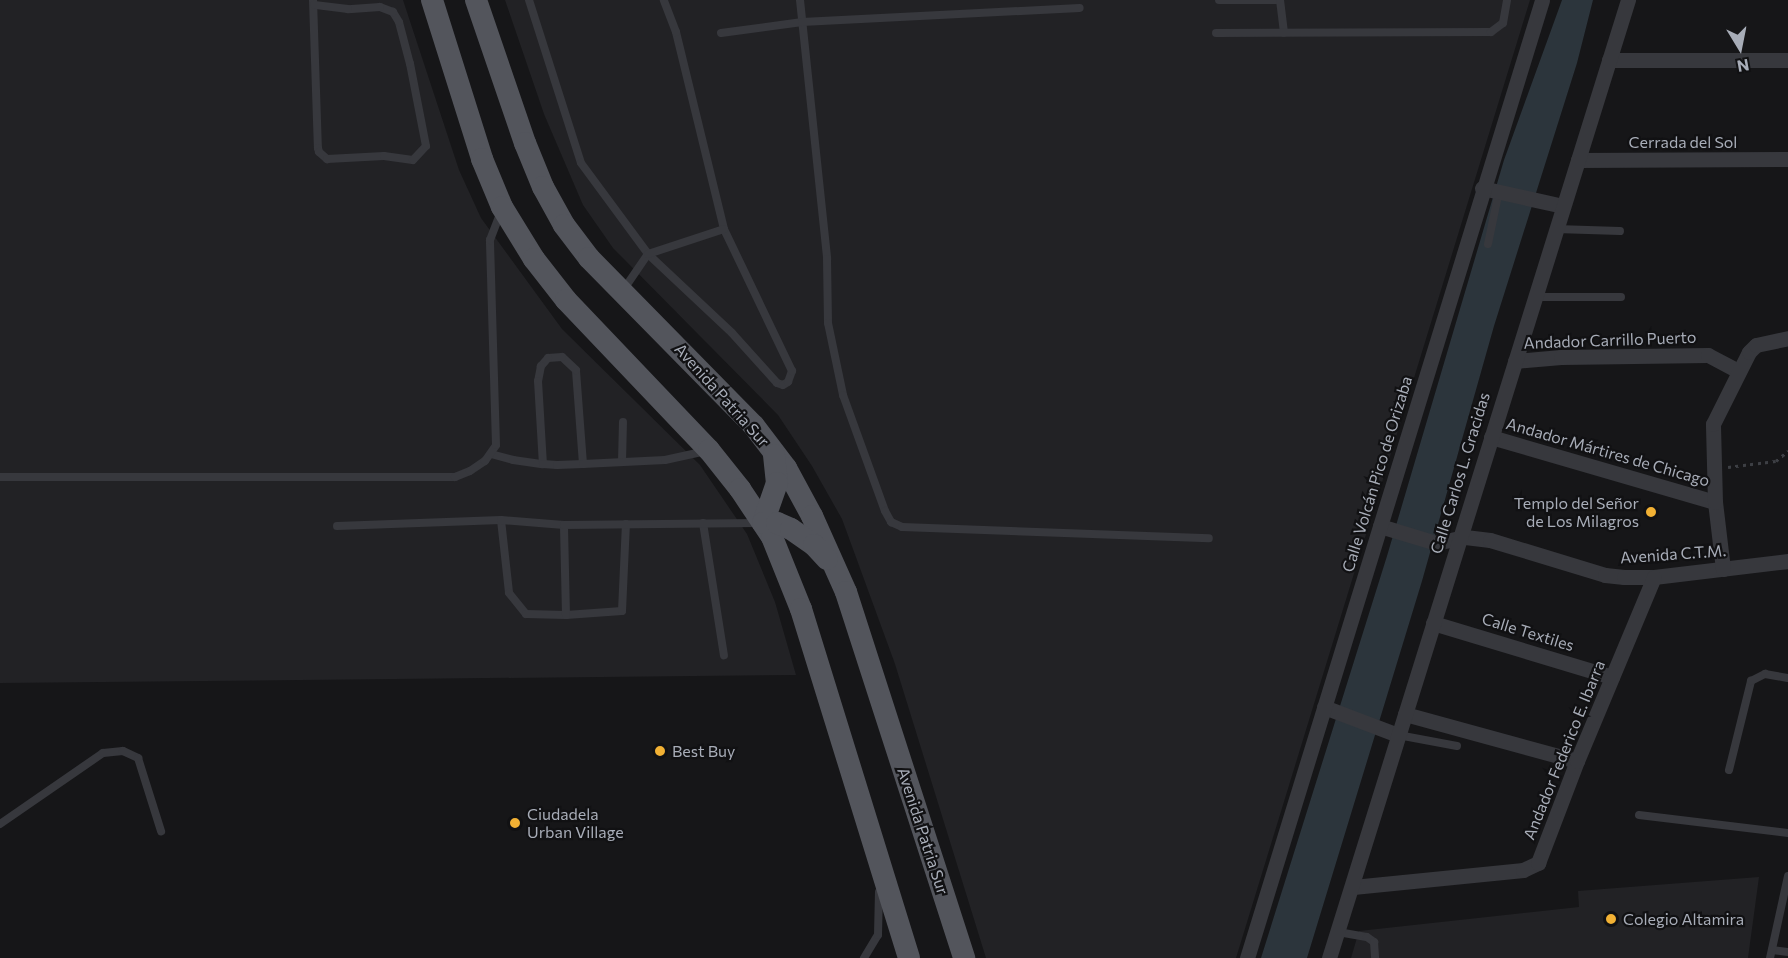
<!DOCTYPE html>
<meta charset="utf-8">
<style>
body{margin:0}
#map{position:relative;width:1788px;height:958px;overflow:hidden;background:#161618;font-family:Commissioner,sans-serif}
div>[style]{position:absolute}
.built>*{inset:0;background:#222225}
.water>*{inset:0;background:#2c353c}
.path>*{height:3px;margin-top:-1.5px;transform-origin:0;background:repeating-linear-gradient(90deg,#3d3f44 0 3px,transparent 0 7.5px)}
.lane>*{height:8px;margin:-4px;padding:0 4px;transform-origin:4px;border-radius:4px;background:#37383d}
.street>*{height:15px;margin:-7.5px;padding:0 7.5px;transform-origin:7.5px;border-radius:7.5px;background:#37383d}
.primary>*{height:22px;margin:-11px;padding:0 11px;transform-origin:11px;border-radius:11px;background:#53555c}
.dots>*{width:16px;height:16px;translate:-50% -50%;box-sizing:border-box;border:3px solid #111113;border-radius:50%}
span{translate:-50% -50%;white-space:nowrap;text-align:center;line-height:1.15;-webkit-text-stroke:4.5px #111113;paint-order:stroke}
.street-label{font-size:16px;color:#a8adb8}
.poi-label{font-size:16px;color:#a8adb8}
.right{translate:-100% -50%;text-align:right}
.left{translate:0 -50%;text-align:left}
.north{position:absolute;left:1710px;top:18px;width:60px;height:60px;-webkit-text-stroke:4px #111113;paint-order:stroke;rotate:170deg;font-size:16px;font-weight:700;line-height:24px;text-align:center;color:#a8adb8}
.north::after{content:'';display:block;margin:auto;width:21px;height:27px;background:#a8adb8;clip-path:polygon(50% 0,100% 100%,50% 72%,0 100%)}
</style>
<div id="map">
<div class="built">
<div style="clip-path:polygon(0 0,403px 0,459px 170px,481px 218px,562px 329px,700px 465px,747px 534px,775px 602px,796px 675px,0 683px)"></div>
<div style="clip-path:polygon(505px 0,1530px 0,1236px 958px,986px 958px,895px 664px,842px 519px,812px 466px,778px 415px,613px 248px,583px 205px,544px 114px)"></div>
<div style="clip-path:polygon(1759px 877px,1748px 958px,1351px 958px,1359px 931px,1579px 907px,1578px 891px)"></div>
</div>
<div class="water">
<div style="clip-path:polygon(1562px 0,1593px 0,1577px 63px,1494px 326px,1422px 581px,1307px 958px,1261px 958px,1387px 556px,1504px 160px)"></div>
</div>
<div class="path">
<div style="left:1728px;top:467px;width:48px;rotate:-7.1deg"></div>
<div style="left:1776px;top:461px;width:16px;rotate:-40deg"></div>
</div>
<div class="lane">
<div style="left:313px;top:0;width:148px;rotate:88.1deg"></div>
<div style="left:318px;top:148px;width:4px;rotate:76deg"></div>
<div style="left:319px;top:152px;width:11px;rotate:41deg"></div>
<div style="left:327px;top:159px;width:57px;rotate:-3deg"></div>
<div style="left:384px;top:156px;width:29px;rotate:8deg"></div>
<div style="left:413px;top:160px;width:19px;rotate:-47deg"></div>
<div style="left:426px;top:146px;width:84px;rotate:-101deg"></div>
<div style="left:410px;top:64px;width:43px;rotate:-104.7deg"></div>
<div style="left:399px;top:22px;width:12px;rotate:-121deg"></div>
<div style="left:393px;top:12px;width:14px;rotate:-159deg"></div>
<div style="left:380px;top:7px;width:32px;rotate:176deg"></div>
<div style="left:348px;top:9px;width:34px;rotate:-173deg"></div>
<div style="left:529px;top:0;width:171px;rotate:72.3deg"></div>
<div style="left:581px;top:163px;width:113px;rotate:53.6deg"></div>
<div style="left:648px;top:254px;width:115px;rotate:43.2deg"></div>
<div style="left:732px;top:333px;width:67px;rotate:48deg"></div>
<div style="left:777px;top:383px;width:6px;rotate:18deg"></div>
<div style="left:783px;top:385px;width:6px;rotate:-31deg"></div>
<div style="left:788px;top:382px;width:12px;rotate:-70deg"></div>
<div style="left:792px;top:371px;width:157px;rotate:-115.6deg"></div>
<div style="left:724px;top:229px;width:203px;rotate:-103.7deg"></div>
<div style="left:676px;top:32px;width:34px;rotate:-111deg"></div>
<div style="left:800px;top:0;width:260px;rotate:84deg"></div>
<div style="left:827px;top:259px;width:64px;rotate:89.1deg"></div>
<div style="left:828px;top:323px;width:74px;rotate:78.2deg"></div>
<div style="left:843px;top:395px;width:123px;rotate:70.1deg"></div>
<div style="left:885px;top:511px;width:13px;rotate:61deg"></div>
<div style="left:891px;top:522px;width:12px;rotate:24deg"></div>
<div style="left:902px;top:527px;width:307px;rotate:2.1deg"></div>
<div style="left:1219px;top:0;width:61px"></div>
<div style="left:1280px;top:0;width:33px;rotate:83deg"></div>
<div style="left:721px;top:33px;width:82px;rotate:-7.7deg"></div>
<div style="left:802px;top:22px;width:278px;rotate:-2.9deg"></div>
<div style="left:1216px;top:33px;width:275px;rotate:-0.2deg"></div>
<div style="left:1491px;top:32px;width:15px;rotate:-37deg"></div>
<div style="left:1503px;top:23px;width:23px;rotate:-80deg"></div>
<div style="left:1556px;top:229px;width:64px;rotate:1.8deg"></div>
<div style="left:1488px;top:244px;width:54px;rotate:-78.3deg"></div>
<div style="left:624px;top:289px;width:42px;rotate:-55.6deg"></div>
<div style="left:648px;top:254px;width:80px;rotate:-18.2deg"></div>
<div style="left:1535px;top:297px;width:86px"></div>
<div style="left:491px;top:454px;width:23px;rotate:15deg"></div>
<div style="left:513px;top:460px;width:30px;rotate:8deg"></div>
<div style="left:622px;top:462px;width:40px;rotate:-88.6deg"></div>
<div style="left:583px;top:464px;width:94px;rotate:-94.3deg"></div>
<div style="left:576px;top:370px;width:19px;rotate:-137deg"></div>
<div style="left:562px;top:357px;width:14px;rotate:176deg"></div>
<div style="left:548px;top:358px;width:11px;rotate:131deg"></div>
<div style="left:541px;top:366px;width:15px;rotate:101deg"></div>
<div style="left:538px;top:381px;width:83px;rotate:86.6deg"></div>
<div style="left:543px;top:464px;width:14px;rotate:4deg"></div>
<div style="left:557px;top:465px;width:26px;rotate:-2deg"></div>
<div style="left:583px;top:464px;width:82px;rotate:-2.8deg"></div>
<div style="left:665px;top:460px;width:42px;rotate:-12.4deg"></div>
<div style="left:0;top:477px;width:455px"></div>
<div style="left:455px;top:477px;width:16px;rotate:-22deg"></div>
<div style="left:470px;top:471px;width:18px;rotate:-34deg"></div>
<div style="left:485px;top:461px;width:19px;rotate:-55deg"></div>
<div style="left:496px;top:445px;width:205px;rotate:-91.7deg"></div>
<div style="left:490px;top:240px;width:31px;rotate:-69deg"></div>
<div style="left:501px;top:520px;width:73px;rotate:83.7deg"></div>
<div style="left:509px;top:593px;width:27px;rotate:51deg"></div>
<div style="left:526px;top:614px;width:40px;rotate:1.4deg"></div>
<div style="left:566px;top:615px;width:56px;rotate:-4.1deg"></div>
<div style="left:622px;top:611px;width:87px;rotate:-87.4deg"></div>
<div style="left:703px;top:523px;width:134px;rotate:81deg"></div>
<div style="left:337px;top:526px;width:164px;rotate:-2.1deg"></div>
<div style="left:501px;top:520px;width:63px;rotate:4.5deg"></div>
<div style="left:566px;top:615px;width:90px;rotate:-91.3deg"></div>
<div style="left:564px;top:525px;width:194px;rotate:-0.6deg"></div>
<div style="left:1398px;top:735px;width:60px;rotate:10.6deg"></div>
<div style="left:1729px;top:770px;width:92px;rotate:-76.1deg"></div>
<div style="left:1751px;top:681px;width:16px;rotate:-27deg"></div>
<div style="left:1765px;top:674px;width:23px;rotate:10deg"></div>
<div style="left:1639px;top:815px;width:150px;rotate:6.9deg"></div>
<div style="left:0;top:824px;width:125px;rotate:-34.6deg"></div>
<div style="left:103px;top:753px;width:20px;rotate:-6deg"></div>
<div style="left:123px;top:751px;width:17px;rotate:25deg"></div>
<div style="left:138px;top:758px;width:77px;rotate:72.5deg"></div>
<div style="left:1338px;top:932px;width:29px;rotate:10deg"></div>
<div style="left:1367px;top:937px;width:9px;rotate:36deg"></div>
<div style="left:1374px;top:942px;width:16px;rotate:86deg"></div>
<div style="left:1772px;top:950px;width:16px;rotate:7deg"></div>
<div style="left:864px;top:958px;width:27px;rotate:-59deg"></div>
<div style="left:878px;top:935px;width:43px;rotate:-88.7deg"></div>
<div style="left:1770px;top:958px;width:84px;rotate:-77.6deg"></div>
</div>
<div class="street">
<div style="left:1609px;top:60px;width:179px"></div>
<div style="left:1578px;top:160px;width:210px;rotate:-0.3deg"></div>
<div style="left:1482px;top:188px;width:83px;rotate:12.5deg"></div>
<div style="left:1515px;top:361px;width:46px;rotate:-5deg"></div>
<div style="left:1561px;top:357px;width:147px;rotate:-0.8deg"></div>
<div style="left:1708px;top:355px;width:34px;rotate:28deg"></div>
<div style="left:1491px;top:437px;width:233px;rotate:16.2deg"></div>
<div style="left:1380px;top:526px;width:59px;rotate:16.9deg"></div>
<div style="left:1436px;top:543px;width:30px;rotate:-12deg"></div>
<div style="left:1465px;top:537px;width:25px;rotate:7deg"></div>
<div style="left:1490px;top:540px;width:120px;rotate:16.9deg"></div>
<div style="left:1605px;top:575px;width:19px;rotate:6deg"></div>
<div style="left:1624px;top:577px;width:30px"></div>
<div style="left:1654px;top:577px;width:135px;rotate:-6.8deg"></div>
<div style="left:1723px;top:569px;width:67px;rotate:-96.8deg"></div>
<div style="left:1715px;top:502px;width:78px;rotate:-91.5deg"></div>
<div style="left:1713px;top:424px;width:80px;rotate:-63.4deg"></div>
<div style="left:1749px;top:352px;width:10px;rotate:-45deg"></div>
<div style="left:1756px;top:345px;width:33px;rotate:-12deg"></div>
<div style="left:1433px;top:623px;width:187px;rotate:16.8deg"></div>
<div style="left:1324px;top:707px;width:79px;rotate:20.7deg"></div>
<div style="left:1405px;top:714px;width:178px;rotate:15.3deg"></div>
<div style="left:1353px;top:887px;width:171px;rotate:-5.7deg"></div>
<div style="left:1523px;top:870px;width:17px;rotate:-25deg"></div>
<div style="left:1538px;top:863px;width:109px;rotate:-69.1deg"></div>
<div style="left:1577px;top:761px;width:199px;rotate:-67.3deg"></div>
<div style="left:1247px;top:958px;width:1002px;rotate:-72.88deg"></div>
<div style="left:1329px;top:958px;width:1004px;rotate:-72.67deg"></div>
</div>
<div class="primary">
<div style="left:432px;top:0;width:167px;rotate:72.5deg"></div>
<div style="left:482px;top:159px;width:52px;rotate:67.4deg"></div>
<div style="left:502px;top:207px;width:61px;rotate:58.4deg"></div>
<div style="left:534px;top:259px;width:52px;rotate:52deg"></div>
<div style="left:566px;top:300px;width:207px;rotate:46.4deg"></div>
<div style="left:709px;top:450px;width:50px;rotate:51.5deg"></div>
<div style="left:740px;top:489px;width:58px;rotate:56.3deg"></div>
<div style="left:772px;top:537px;width:78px;rotate:68.1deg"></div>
<div style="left:801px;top:609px;width:365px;rotate:72.8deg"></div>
<div style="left:476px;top:0;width:151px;rotate:71.1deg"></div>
<div style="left:525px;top:143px;width:48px;rotate:67.8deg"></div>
<div style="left:543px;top:187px;width:43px;rotate:61.1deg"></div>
<div style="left:564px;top:225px;width:41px;rotate:52.9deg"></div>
<div style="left:589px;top:258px;width:235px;rotate:45.5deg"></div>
<div style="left:754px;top:426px;width:53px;rotate:52.7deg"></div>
<div style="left:786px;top:468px;width:55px;rotate:61.6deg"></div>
<div style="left:812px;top:516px;width:83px;rotate:65.9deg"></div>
<div style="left:846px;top:592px;width:385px;rotate:72.1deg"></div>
<div style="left:774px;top:455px;width:28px;rotate:84deg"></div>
<div style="left:777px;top:483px;width:42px;rotate:109.3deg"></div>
<div style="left:763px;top:523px;width:14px"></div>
<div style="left:777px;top:523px;width:15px;rotate:23deg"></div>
<div style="left:791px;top:529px;width:28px;rotate:35deg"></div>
<div style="left:814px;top:545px;width:19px;rotate:47deg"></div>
</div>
<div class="dots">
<div style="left:1651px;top:512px;background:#f2b134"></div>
<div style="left:660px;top:751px;background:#f2b134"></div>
<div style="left:515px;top:823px;background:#f2b134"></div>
<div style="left:1611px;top:919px;background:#f2b134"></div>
</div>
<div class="street-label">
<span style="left:1683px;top:142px">Cerrada del Sol</span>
<span style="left:1610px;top:340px;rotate:-2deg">Andador Carrillo Puerto</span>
<span style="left:722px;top:395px;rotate:48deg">Avenida Patria Sur</span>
<span style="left:1608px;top:452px;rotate:16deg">Andador Mártires de Chicago</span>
<span style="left:1460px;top:473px;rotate:-73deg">Calle Carlos L. Gracidas</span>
<span style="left:1377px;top:474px;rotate:-73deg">Calle Volcán Pico de Orizaba</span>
<span style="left:1673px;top:554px;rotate:-4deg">Avenida C.T.M.</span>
<span style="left:1528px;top:632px;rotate:17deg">Calle Textiles</span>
<span style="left:1564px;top:750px;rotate:-68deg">Andador Federico E. Ibarra</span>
<span style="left:923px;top:831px;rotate:72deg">Avenida Patria Sur</span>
</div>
<div class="poi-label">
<span class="right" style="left:1639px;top:512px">Templo del Señor<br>de Los Milagros</span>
<span class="left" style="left:672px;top:751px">Best Buy</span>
<span class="left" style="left:527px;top:823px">Ciudadela<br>Urban Village</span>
<span class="left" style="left:1623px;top:919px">Colegio Altamira</span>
</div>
<div class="north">N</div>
</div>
